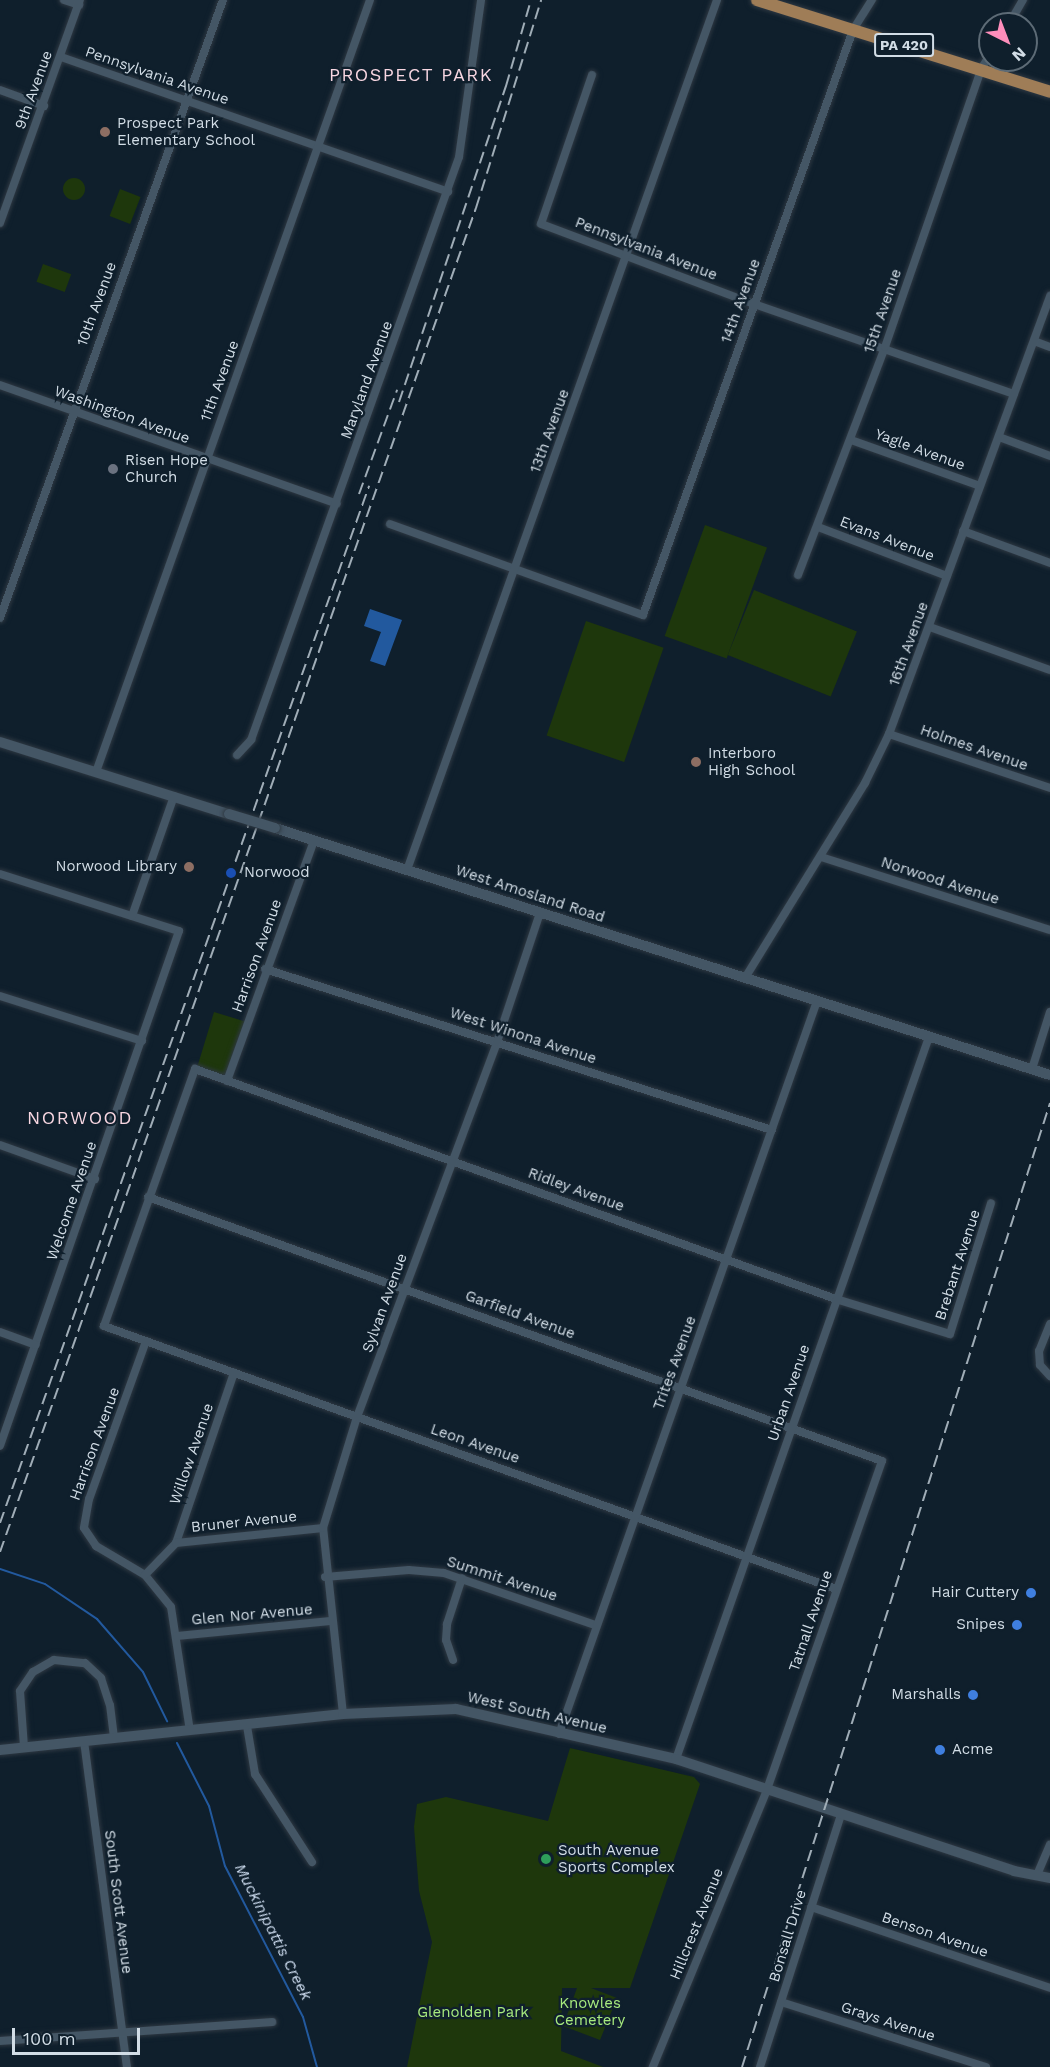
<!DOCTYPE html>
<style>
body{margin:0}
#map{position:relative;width:1050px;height:2067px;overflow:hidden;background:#0f1f2c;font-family:"Work Sans",sans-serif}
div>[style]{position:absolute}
.green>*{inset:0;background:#1e370c;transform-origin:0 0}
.round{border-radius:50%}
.water>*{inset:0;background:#22599e}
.stream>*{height:2px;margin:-1px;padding:0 1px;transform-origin:1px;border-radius:1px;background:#22599e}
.roads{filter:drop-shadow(0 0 2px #2e3842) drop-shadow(0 0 2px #2e3842)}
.street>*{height:8px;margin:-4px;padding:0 4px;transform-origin:4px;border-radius:4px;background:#445665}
.secondary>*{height:10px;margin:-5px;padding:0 5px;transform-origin:5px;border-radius:5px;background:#445665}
.primary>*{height:12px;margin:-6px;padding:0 6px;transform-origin:6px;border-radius:6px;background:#9f7d57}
.rail>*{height:2px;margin-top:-1px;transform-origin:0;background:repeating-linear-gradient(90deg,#a0adb7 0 12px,transparent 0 18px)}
.bridges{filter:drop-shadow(0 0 2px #2e3842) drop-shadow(0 0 2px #2e3842)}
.secondary-bridge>*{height:10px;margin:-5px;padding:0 5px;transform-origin:5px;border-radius:5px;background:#445665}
.dots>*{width:16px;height:16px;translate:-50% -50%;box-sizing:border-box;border:3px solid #0f1f2c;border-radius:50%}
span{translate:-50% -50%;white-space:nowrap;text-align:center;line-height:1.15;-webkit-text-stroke:4.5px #0f1f2c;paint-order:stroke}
.shield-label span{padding:2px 4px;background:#0f1f2c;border:2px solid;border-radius:4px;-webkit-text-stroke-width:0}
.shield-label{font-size:14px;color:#d2dde6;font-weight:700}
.street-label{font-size:15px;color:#d2dde6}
.poi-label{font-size:15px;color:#d2dde6}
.left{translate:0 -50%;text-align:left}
.right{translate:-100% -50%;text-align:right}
.park-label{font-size:15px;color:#a7ea7e}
.water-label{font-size:16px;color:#ceddf0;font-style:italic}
.quarter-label{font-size:18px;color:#f8d7e2;letter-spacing:1.5px}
.north{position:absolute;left:978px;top:12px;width:60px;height:60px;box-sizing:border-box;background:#0f1f2c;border:2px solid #5d6b76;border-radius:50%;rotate:138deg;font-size:16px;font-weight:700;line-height:24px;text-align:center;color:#d2dde6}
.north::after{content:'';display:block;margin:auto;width:21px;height:27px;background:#fe8ebb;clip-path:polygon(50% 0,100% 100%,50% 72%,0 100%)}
.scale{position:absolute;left:12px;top:2028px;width:128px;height:27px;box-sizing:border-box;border:3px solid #d2dde6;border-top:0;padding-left:8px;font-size:18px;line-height:21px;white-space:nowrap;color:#d2dde6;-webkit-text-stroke:4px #0f1f2c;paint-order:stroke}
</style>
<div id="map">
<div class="green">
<div class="round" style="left:63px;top:178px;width:22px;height:22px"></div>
<div style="left:120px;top:189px;width:22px;height:29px;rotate:21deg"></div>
<div style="left:43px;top:264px;width:30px;height:19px;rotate:20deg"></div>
<div style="left:705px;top:525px;width:66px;height:118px;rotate:20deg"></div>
<div style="left:754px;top:590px;width:111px;height:70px;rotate:22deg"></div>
<div style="left:586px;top:621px;width:82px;height:121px;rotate:19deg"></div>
<div style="left:214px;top:1012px;width:34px;height:60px;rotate:17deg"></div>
<div style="clip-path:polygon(570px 1748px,694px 1777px,700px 1784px,630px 1988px,591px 1988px,617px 1998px,600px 2040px,563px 2026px,577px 1988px,562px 1988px,561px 2051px,603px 2067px,407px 2067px,432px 1942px,419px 1891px,414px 1827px,417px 1804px,446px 1797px,548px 1821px)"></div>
</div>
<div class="water">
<div style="clip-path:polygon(370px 609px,402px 620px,385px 666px,370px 661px,381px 632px,364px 626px)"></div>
</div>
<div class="stream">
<div style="left:0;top:1569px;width:47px;rotate:18.4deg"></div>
<div style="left:45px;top:1584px;width:63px;rotate:33.9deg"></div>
<div style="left:97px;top:1619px;width:70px;rotate:49deg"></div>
<div style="left:143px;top:1672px;width:55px;rotate:63.9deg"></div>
<div style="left:177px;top:1743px;width:71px;rotate:63.1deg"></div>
<div style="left:209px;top:1806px;width:62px;rotate:75.1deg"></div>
<div style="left:225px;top:1866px;width:170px;rotate:62.7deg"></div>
<div style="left:303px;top:2017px;width:52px;rotate:74.4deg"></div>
</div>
<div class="roads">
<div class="street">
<div style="left:64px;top:0;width:16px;rotate:18deg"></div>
<div style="left:1009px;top:24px;width:28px;rotate:-60deg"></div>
<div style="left:61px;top:57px;width:410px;rotate:19.2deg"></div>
<div style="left:592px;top:75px;width:157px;rotate:108.9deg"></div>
<div style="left:541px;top:224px;width:228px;rotate:20.6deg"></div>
<div style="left:754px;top:304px;width:275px;rotate:19.1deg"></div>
<div style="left:0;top:90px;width:47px;rotate:20deg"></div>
<div style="left:0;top:223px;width:237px;rotate:-70.3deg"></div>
<div style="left:1034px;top:341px;width:17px;rotate:21deg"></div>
<div style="left:0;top:385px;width:357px;rotate:19.4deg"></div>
<div style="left:999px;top:437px;width:54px;rotate:20.4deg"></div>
<div style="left:851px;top:440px;width:137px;rotate:19.6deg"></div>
<div style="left:390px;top:524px;width:269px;rotate:19.8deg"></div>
<div style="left:643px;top:615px;width:622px;rotate:-70.25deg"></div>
<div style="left:853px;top:30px;width:36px;rotate:-58deg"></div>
<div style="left:818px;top:527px;width:138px;rotate:20.8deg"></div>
<div style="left:963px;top:531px;width:93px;rotate:20.2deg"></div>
<div style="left:798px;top:575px;width:244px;rotate:-69.1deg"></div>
<div style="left:885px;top:347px;width:294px;rotate:-70.9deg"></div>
<div style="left:981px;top:69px;width:17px;rotate:-57deg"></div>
<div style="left:0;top:618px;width:657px;rotate:-70.16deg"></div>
<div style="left:930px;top:627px;width:127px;rotate:19.7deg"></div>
<div style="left:889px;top:734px;width:170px;rotate:18.5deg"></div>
<div style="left:237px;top:755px;width:21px;rotate:-47deg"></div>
<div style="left:251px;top:740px;width:619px;rotate:-70.36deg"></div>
<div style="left:459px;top:157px;width:159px;rotate:-82deg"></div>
<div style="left:96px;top:772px;width:819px;rotate:-70.46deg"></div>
<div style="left:821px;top:857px;width:240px;rotate:17.7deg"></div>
<div style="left:407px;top:870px;width:924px;rotate:-70.39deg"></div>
<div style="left:0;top:874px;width:188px;rotate:17.7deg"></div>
<div style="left:179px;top:931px;width:545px;rotate:109.17deg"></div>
<div style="left:132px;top:916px;width:127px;rotate:-70.7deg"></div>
<div style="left:265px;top:969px;width:532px;rotate:17.62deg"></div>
<div style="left:745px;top:978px;width:229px;rotate:-58.4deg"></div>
<div style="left:865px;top:783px;width:55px;rotate:-63.9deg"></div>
<div style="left:889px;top:734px;width:467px;rotate:-69.8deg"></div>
<div style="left:0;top:996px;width:149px;rotate:17.6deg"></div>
<div style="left:1032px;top:1069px;width:60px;rotate:-72.5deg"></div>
<div style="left:227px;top:1081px;width:255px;rotate:-70.1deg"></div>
<div style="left:0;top:1145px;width:101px;rotate:19.7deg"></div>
<div style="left:148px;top:1197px;width:780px;rotate:19.78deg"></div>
<div style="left:882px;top:1461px;width:349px;rotate:109.3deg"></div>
<div style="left:767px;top:1790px;width:300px;rotate:112.4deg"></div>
<div style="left:1050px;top:1324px;width:29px;rotate:112deg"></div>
<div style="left:1039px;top:1351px;width:14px;rotate:86deg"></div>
<div style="left:1040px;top:1365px;width:15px;rotate:48deg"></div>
<div style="left:0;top:1332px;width:38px;rotate:20deg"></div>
<div style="left:146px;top:1341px;width:168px;rotate:109.8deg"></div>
<div style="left:89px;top:1499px;width:29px;rotate:100deg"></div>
<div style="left:84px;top:1528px;width:22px;rotate:56deg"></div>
<div style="left:96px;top:1546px;width:57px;rotate:30.6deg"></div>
<div style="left:145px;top:1575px;width:41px;rotate:50.9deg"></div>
<div style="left:171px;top:1607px;width:125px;rotate:81.3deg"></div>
<div style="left:176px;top:1543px;width:180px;rotate:-71.2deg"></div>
<div style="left:145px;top:1575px;width:45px;rotate:-45.9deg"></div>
<div style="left:176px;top:1543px;width:148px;rotate:-5.8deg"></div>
<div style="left:325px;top:1577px;width:84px;rotate:-4.8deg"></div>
<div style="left:409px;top:1570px;width:35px;rotate:5deg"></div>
<div style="left:444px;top:1573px;width:160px;rotate:19deg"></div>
<div style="left:836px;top:1589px;width:778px;rotate:-160.24deg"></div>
<div style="left:104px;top:1326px;width:273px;rotate:-70.5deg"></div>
<div style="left:195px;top:1069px;width:681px;rotate:19.74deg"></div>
<div style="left:836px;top:1299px;width:119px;rotate:17.1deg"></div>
<div style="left:950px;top:1334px;width:137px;rotate:-72.6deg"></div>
<div style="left:177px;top:1636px;width:154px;rotate:-5.6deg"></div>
<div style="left:453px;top:1660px;width:21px;rotate:-109deg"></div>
<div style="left:446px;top:1640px;width:16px;rotate:-86deg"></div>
<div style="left:447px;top:1624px;width:48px;rotate:-71.9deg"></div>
<div style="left:343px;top:1714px;width:187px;rotate:-96.1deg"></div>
<div style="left:323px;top:1528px;width:116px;rotate:-73deg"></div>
<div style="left:357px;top:1417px;width:400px;rotate:-69.5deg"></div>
<div style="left:497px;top:1042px;width:136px;rotate:-71.6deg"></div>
<div style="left:247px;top:1726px;width:49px;rotate:80.5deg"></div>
<div style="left:255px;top:1774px;width:105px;rotate:57.1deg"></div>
<div style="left:559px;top:1734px;width:777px;rotate:-70.61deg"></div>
<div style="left:84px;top:1741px;width:329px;rotate:82.5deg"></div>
<div style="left:24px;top:1747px;width:56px;rotate:-94.1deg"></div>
<div style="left:20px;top:1691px;width:23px;rotate:-56deg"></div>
<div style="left:33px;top:1672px;width:24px;rotate:-30deg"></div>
<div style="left:54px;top:1660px;width:31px;rotate:6deg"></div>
<div style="left:85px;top:1663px;width:22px;rotate:43deg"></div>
<div style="left:101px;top:1678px;width:28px;rotate:72deg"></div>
<div style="left:110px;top:1705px;width:33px;rotate:83deg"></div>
<div style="left:676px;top:1759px;width:765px;rotate:-70.69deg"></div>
<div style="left:1037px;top:1875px;width:33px;rotate:-67deg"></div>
<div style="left:811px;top:1907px;width:252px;rotate:18.7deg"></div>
<div style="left:781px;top:2002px;width:215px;rotate:17.6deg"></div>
<div style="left:0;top:2041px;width:273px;rotate:-4deg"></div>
<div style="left:760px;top:2067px;width:266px;rotate:-72.2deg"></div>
</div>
<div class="secondary">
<div style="left:0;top:742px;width:240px;rotate:17.5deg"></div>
<div style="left:275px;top:828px;width:813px;rotate:17.68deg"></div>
<div style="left:0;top:1750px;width:345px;rotate:-6deg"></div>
<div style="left:343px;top:1714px;width:113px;rotate:-2.5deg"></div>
<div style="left:456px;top:1709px;width:226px;rotate:12.8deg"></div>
<div style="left:676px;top:1759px;width:356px;rotate:18.3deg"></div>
<div style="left:1014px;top:1871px;width:37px;rotate:11deg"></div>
</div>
<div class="primary">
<div style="left:757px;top:0;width:307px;rotate:17.4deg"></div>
</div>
</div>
<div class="rail">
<div style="left:399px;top:402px;width:334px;rotate:-71.3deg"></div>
<div style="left:506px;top:86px;width:90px;rotate:-73.8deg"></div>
<div style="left:359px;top:494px;width:111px;rotate:-69.9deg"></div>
<div style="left:0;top:1523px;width:1101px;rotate:-70.41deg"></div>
<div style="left:0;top:1552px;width:1426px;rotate:-70.5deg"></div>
<div style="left:476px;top:208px;width:218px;rotate:-72.6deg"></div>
<div style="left:742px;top:2067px;width:1012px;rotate:-72.28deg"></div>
</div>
<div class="bridges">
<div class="secondary-bridge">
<div style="left:229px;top:814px;width:48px;rotate:16.9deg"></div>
</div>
</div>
<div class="dots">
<div style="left:105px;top:132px;background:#8d6e63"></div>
<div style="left:113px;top:469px;background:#6b7280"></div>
<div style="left:696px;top:762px;background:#8d6e63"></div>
<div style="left:189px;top:867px;background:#8d6e63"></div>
<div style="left:231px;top:873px;background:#1a4fb4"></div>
<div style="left:1031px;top:1593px;background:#3f7fe0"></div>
<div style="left:1017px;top:1625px;background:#3f7fe0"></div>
<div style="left:973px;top:1695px;background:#3f7fe0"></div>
<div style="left:940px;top:1750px;background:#3f7fe0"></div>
<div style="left:546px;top:1859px;background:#2e9e5b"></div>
</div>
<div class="shield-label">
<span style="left:904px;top:45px">PA 420</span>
</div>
<div class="street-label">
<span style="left:157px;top:76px;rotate:19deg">Pennsylvania Avenue</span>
<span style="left:34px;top:90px;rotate:-70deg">9th Avenue</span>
<span style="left:646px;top:249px;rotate:21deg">Pennsylvania Avenue</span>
<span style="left:741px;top:301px;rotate:-70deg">14th Avenue</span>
<span style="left:97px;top:304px;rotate:-70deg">10th Avenue</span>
<span style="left:883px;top:311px;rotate:-71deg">15th Avenue</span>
<span style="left:367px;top:380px;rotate:-70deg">Maryland Avenue</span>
<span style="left:220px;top:381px;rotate:-70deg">11th Avenue</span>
<span style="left:122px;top:415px;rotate:20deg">Washington Avenue</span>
<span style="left:550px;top:431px;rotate:-70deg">13th Avenue</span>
<span style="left:920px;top:450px;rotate:20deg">Yagle Avenue</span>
<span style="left:887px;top:539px;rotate:21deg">Evans Avenue</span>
<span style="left:909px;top:644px;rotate:-70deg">16th Avenue</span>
<span style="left:974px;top:748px;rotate:19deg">Holmes Avenue</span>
<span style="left:940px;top:881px;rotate:18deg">Norwood Avenue</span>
<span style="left:530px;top:894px;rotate:18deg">West Amosland Road</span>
<span style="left:257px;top:956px;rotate:-70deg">Harrison Avenue</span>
<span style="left:523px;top:1036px;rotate:18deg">West Winona Avenue</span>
<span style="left:576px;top:1190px;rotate:20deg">Ridley Avenue</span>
<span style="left:72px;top:1201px;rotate:-71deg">Welcome Avenue</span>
<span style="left:958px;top:1265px;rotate:-72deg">Brebant Avenue</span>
<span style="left:385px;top:1303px;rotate:-70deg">Sylvan Avenue</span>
<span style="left:520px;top:1315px;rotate:20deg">Garfield Avenue</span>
<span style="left:675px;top:1363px;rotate:-70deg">Trites Avenue</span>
<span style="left:789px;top:1393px;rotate:-71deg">Urban Avenue</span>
<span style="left:95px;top:1444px;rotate:-70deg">Harrison Avenue</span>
<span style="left:475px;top:1444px;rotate:19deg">Leon Avenue</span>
<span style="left:192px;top:1454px;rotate:-71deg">Willow Avenue</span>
<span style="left:244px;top:1522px;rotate:-6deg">Bruner Avenue</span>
<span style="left:502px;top:1579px;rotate:18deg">Summit Avenue</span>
<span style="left:252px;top:1615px;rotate:-5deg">Glen Nor Avenue</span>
<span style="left:811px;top:1621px;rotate:-71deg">Tatnall Avenue</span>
<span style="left:537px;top:1713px;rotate:13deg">West South Avenue</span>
<span style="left:118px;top:1902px;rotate:83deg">South Scott Avenue</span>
<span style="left:697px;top:1924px;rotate:-68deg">Hillcrest Avenue</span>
<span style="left:935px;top:1935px;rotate:19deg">Benson Avenue</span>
<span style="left:788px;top:1936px;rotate:-73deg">Bonsall Drive</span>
<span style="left:888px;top:2022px;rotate:18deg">Grays Avenue</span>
</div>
<div class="poi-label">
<span class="left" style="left:117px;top:132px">Prospect Park<br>Elementary School</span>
<span class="left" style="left:125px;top:469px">Risen Hope<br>Church</span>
<span class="left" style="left:708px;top:762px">Interboro<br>High School</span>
<span class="right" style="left:177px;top:867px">Norwood Library</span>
<span class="left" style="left:244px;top:873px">Norwood</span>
<span class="right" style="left:1019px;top:1593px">Hair Cuttery</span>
<span class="right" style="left:1005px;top:1625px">Snipes</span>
<span class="right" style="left:961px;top:1695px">Marshalls</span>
<span class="left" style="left:952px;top:1750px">Acme</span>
<span class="left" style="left:558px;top:1859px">South Avenue<br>Sports Complex</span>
</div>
<div class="park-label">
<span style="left:590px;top:2012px">Knowles<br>Cemetery</span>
<span style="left:473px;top:2013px">Glenolden Park</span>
</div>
<div class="water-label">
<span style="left:273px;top:1932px;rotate:63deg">Muckinipattis Creek</span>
</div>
<div class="quarter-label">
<span style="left:411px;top:75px">PROSPECT PARK</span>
<span style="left:80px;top:1118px">NORWOOD</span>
</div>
<div class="north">N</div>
<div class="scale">100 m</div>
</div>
